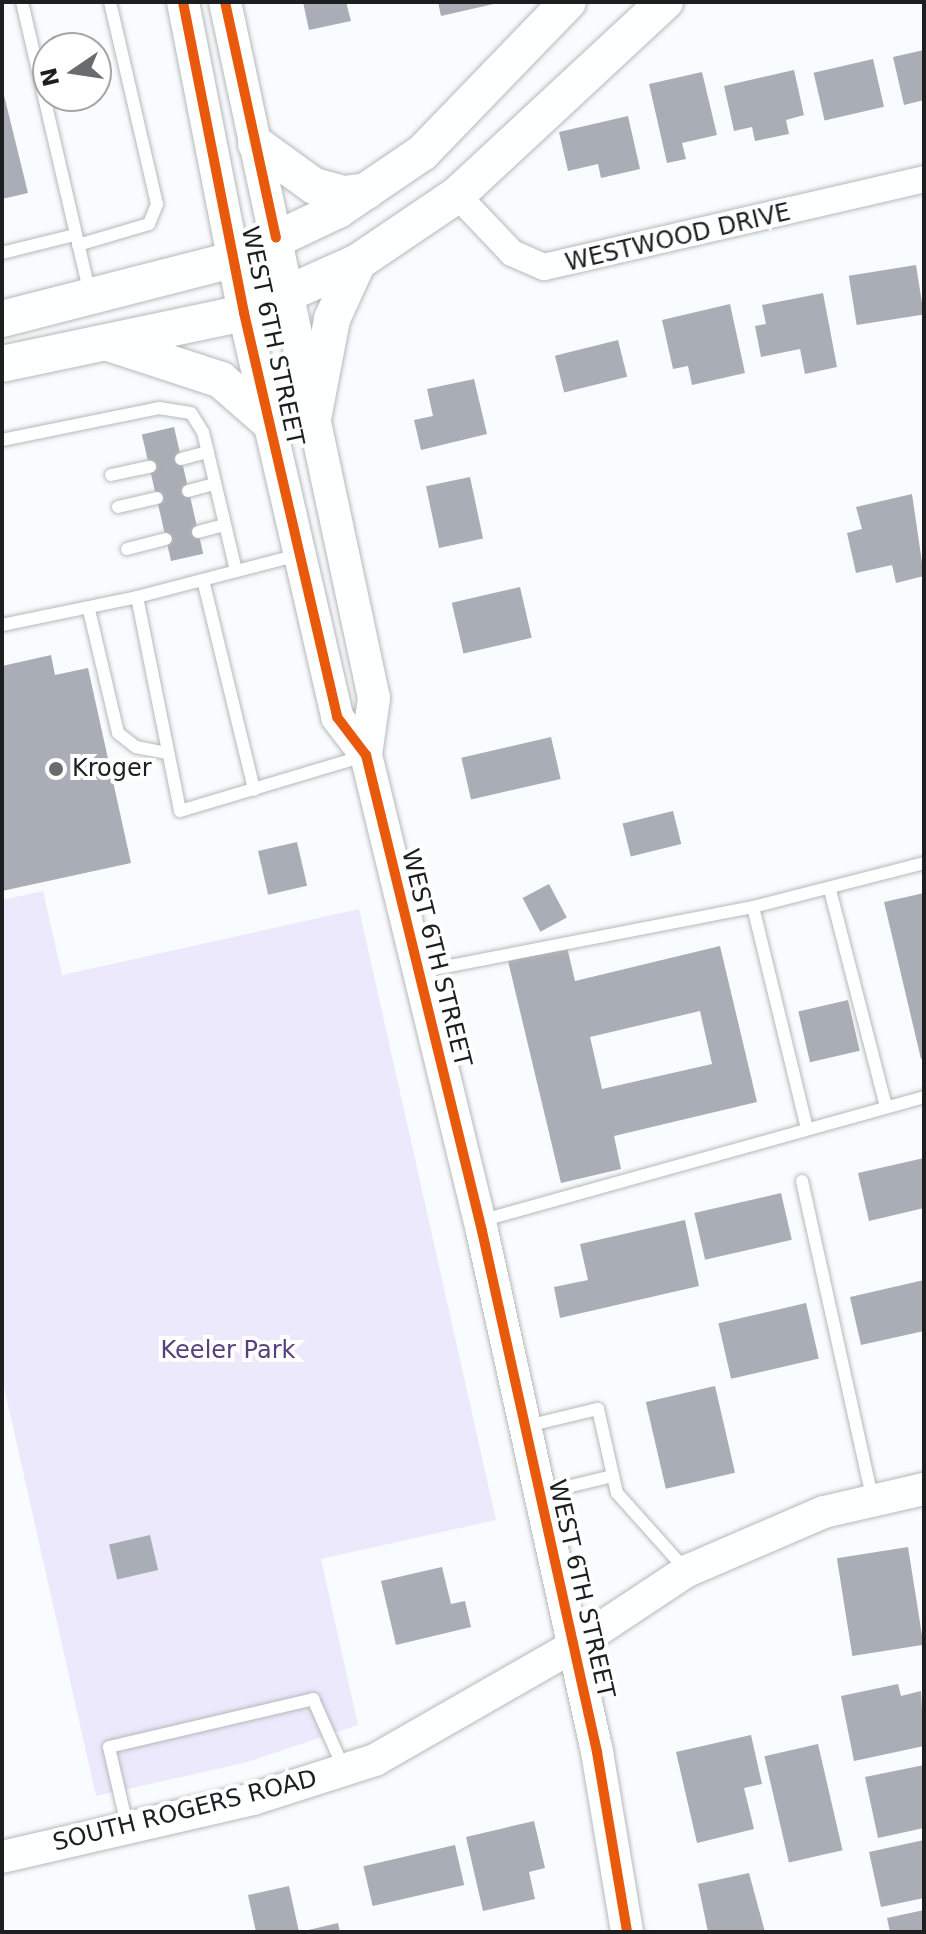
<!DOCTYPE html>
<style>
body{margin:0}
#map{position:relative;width:926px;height:1934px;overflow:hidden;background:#f9fcfe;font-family:"DejaVu Sans",sans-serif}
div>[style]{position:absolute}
.green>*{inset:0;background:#ede9fd}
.building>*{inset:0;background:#a9adb5;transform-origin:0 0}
.roads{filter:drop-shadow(0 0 2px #b6b8ba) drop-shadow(0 0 2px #b6b8ba)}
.service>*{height:12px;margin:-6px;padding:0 6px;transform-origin:6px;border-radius:6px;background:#feffff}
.minor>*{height:26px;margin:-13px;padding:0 13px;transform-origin:13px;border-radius:13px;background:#feffff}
.tertiary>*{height:32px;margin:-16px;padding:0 16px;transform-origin:16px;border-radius:16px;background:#feffff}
.secondary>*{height:36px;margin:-18px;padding:0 18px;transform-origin:18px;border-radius:18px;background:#feffff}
.cycleway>*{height:10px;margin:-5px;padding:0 5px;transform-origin:5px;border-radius:5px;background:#e8590c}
.dots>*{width:22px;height:22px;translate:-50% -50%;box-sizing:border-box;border:4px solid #fff;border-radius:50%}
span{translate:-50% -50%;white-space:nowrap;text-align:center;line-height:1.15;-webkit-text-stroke:8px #fff;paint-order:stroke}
.street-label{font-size:24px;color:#1c1e1f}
.poi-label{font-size:24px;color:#1c1e1f}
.left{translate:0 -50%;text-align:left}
.park-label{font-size:24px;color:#57407b}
.frame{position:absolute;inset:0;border:4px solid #1c1e1f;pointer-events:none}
.north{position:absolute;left:32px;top:32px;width:80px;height:80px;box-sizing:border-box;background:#fff;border:2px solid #a4a5a5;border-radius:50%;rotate:257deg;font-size:22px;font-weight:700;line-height:32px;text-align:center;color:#1c1e1f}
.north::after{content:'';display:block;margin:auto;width:28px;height:36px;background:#696c6d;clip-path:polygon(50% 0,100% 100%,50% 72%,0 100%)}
</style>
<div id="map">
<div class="green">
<div style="clip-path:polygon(43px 891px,62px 975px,359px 909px,496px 1520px,321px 1559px,358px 1725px,244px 1763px,96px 1796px,2px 1378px,2px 900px)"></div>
</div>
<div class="building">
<div style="clip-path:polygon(303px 2px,346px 2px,351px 21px,309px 30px)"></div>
<div style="clip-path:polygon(438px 2px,498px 2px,498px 3px,441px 16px)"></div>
<div style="clip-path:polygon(924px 50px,924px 100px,904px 105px,893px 57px)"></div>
<div style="left:873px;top:59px;width:49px;height:61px;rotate:77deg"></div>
<div style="clip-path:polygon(794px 70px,804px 115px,786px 120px,789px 134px,755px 141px,752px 127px,734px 131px,724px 86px)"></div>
<div style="clip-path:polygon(702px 72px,717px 135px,682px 143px,686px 159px,667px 163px,649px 84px)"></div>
<div style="clip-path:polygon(2px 87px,28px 193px,2px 199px)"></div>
<div style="clip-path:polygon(628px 116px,640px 169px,601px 178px,598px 164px,568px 171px,559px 132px)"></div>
<div style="left:916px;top:265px;width:50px;height:68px;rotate:81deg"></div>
<div style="clip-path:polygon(823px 293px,837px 367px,805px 374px,800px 349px,761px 357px,755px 326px,766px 324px,762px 305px)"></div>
<div style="clip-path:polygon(730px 304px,745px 373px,692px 385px,688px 366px,673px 369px,662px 320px)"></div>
<div style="left:618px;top:340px;width:38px;height:65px;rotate:76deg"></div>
<div style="clip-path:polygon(474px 379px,487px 434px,421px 450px,414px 420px,433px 416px,427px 389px)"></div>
<div style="left:174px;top:427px;width:130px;height:33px;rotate:77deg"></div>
<div style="left:470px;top:477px;width:63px;height:45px;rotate:78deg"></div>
<div style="clip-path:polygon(912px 494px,924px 576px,896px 583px,892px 565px,856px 573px,847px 533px,862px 529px,856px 507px)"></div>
<div style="left:520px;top:587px;width:52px;height:70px;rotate:77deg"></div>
<div style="clip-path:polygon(51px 655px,55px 675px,88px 668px,131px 863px,2px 891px,2px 666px)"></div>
<div style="left:551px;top:737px;width:43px;height:92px;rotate:77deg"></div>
<div style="left:673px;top:811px;width:34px;height:52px;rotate:76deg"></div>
<div style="left:297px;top:842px;width:45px;height:40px;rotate:77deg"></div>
<div style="left:549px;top:884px;width:38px;height:30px;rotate:62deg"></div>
<div style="clip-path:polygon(924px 893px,924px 1058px,921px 1059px,884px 902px)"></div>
<div style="clip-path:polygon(evenodd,720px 946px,757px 1102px,614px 1136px,621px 1169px,561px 1183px,508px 961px,567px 947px,575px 981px,720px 946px,700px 1011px,712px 1064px,602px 1089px,590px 1037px,700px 1011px)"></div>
<div style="left:848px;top:1000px;width:52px;height:51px;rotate:77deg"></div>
<div style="clip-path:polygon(924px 1158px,924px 1208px,869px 1221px,858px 1173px)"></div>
<div style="left:781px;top:1193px;width:48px;height:89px;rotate:77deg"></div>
<div style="clip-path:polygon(685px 1220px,699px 1286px,560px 1318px,554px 1287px,588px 1280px,580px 1244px)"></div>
<div style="clip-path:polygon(924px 1280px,924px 1331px,861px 1345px,850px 1297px)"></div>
<div style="left:806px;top:1303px;width:57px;height:90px;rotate:77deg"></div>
<div style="left:715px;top:1386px;width:89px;height:71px;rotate:77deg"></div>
<div style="left:150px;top:1535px;width:36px;height:42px;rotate:77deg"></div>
<div style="left:908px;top:1547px;width:99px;height:72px;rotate:81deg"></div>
<div style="clip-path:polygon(442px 1567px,451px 1604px,465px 1601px,471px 1627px,396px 1645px,381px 1581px)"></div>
<div style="clip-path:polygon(898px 1684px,901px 1696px,921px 1691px,924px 1746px,854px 1761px,841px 1696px)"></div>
<div style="clip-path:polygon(751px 1735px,762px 1784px,744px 1788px,754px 1829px,697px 1843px,676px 1752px)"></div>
<div style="left:818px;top:1744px;width:109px;height:55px;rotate:77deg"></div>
<div style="clip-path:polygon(924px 1765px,924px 1828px,878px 1838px,865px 1777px)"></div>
<div style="clip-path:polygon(534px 1821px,545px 1868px,529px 1872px,535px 1899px,483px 1911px,466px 1837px)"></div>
<div style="clip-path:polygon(924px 1840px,924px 1898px,881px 1907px,869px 1852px)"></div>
<div style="left:455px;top:1845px;width:41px;height:94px;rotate:77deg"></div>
<div style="clip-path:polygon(749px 1873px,765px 1932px,708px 1932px,698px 1884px)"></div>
<div style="clip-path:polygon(289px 1886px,299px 1932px,256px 1932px,248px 1895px)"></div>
<div style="clip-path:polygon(924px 1910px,924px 1932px,890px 1932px,887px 1918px)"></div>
<div style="clip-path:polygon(338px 1923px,340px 1932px,304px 1932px,304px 1931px)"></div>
</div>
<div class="roads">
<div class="service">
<div style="left:22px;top:2px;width:297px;rotate:76.9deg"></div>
<div style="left:78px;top:245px;width:74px;rotate:-16.5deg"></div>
<div style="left:149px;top:224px;width:22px;rotate:-68deg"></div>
<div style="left:157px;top:204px;width:207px;rotate:-103.1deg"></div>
<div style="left:2px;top:253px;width:75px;rotate:-13.9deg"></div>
<div style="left:2px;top:440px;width:160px;rotate:-11.5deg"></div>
<div style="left:159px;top:408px;width:32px;rotate:9deg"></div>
<div style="left:191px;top:413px;width:22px;rotate:58deg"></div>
<div style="left:203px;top:432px;width:143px;rotate:76.6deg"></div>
<div style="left:181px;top:459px;width:28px;rotate:-15deg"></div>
<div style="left:111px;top:475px;width:40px;rotate:-12deg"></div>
<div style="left:188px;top:491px;width:28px;rotate:-15deg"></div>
<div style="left:118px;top:507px;width:40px;rotate:-13deg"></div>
<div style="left:198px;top:532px;width:28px;rotate:-15deg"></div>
<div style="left:127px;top:549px;width:40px;rotate:-14.4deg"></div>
<div style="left:203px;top:580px;width:216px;rotate:76.3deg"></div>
<div style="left:137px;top:597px;width:166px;rotate:-14.6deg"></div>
<div style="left:89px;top:610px;width:126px;rotate:76.7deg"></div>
<div style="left:118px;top:733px;width:23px;rotate:38deg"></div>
<div style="left:136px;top:747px;width:33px;rotate:11deg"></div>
<div style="left:2px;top:625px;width:138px;rotate:-11.7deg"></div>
<div style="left:137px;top:597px;width:218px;rotate:78.6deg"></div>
<div style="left:180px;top:811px;width:191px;rotate:-16.7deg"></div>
<div style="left:830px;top:890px;width:224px;rotate:75.5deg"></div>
<div style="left:753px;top:907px;width:228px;rotate:76.3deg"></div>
<div style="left:419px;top:972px;width:340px;rotate:-11deg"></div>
<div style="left:753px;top:907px;width:177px;rotate:-14.4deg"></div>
<div style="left:802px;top:1181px;width:327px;rotate:77.5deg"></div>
<div style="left:480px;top:1221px;width:461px;rotate:-15.6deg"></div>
<div style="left:527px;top:1426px;width:73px;rotate:-13.5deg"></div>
<div style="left:598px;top:1409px;width:86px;rotate:77.3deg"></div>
<div style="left:617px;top:1493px;width:102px;rotate:48.2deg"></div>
<div style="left:542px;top:1493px;width:73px;rotate:-13.5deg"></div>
<div style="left:127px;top:1825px;width:80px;rotate:-103deg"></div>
<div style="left:109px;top:1747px;width:210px;rotate:-13.2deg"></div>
<div style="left:313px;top:1699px;width:77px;rotate:66.1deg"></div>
</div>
<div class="minor">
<div style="left:457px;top:195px;width:80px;rotate:46.5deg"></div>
<div style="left:512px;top:253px;width:35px;rotate:24deg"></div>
<div style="left:544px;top:267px;width:390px;rotate:-13deg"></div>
</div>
<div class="tertiary">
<div style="left:183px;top:2px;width:317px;rotate:78.9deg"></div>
<div style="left:244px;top:313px;width:415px;rotate:77deg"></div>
<div style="left:337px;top:717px;width:48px;rotate:52.7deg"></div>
<div style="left:366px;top:755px;width:490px;rotate:76.3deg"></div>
<div style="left:482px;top:1231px;width:534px;rotate:77.55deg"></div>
<div style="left:597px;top:1752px;width:182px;rotate:80.5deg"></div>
<div style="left:225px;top:2px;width:712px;rotate:77.92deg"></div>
<div style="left:374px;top:698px;width:58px;rotate:98deg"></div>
<div style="left:2px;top:1857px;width:258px;rotate:-13deg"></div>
<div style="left:253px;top:1799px;width:128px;rotate:-17.7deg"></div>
<div style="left:375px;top:1760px;width:227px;rotate:-29.8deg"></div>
<div style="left:572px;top:1647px;width:138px;rotate:-33.5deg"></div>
<div style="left:687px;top:1571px;width:149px;rotate:-23.3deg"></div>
<div style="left:824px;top:1512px;width:103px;rotate:-13deg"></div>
</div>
<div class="secondary">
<div style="left:256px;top:144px;width:72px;rotate:35.9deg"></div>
<div style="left:314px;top:186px;width:31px;rotate:15deg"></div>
<div style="left:344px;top:194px;width:23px;rotate:-7deg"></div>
<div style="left:2px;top:319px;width:241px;rotate:-14.4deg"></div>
<div style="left:235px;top:259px;width:114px;rotate:-25.4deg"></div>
<div style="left:338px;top:210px;width:102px;rotate:-34.2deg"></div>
<div style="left:422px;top:153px;width:210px;rotate:-46deg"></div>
<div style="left:108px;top:343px;width:119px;rotate:18.1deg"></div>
<div style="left:221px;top:380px;width:64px;rotate:41.2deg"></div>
<div style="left:2px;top:364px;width:247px;rotate:-11.9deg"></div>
<div style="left:244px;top:313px;width:125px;rotate:-24.1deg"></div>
<div style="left:358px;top:262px;width:120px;rotate:-34.1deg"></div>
<div style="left:457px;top:195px;width:284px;rotate:-42.9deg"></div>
<div style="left:313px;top:419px;width:102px;rotate:-79.2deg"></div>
<div style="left:332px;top:319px;width:63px;rotate:-65.5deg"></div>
</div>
</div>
<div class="cycleway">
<div style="left:183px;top:2px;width:317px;rotate:78.9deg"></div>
<div style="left:244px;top:313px;width:415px;rotate:77deg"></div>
<div style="left:337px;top:717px;width:48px;rotate:52.7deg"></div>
<div style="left:366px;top:755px;width:490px;rotate:76.3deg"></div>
<div style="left:482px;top:1231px;width:534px;rotate:77.55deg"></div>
<div style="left:597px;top:1752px;width:182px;rotate:80.5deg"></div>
<div style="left:225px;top:2px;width:241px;rotate:77.8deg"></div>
</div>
<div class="dots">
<div style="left:56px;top:769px;background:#696c6d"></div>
</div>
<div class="street-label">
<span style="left:678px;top:238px;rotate:-13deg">WESTWOOD DRIVE</span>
<span style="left:272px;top:336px;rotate:78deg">WEST 6TH STREET</span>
<span style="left:436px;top:958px;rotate:76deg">WEST 6TH STREET</span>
<span style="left:581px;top:1589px;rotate:77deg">WEST 6TH STREET</span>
<span style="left:185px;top:1811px;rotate:-14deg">SOUTH ROGERS ROAD</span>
</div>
<div class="poi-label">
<span class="left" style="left:72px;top:769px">Kroger</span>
</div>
<div class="park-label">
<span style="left:228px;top:1351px">Keeler Park</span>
</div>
<div class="frame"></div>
<div class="north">N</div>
</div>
